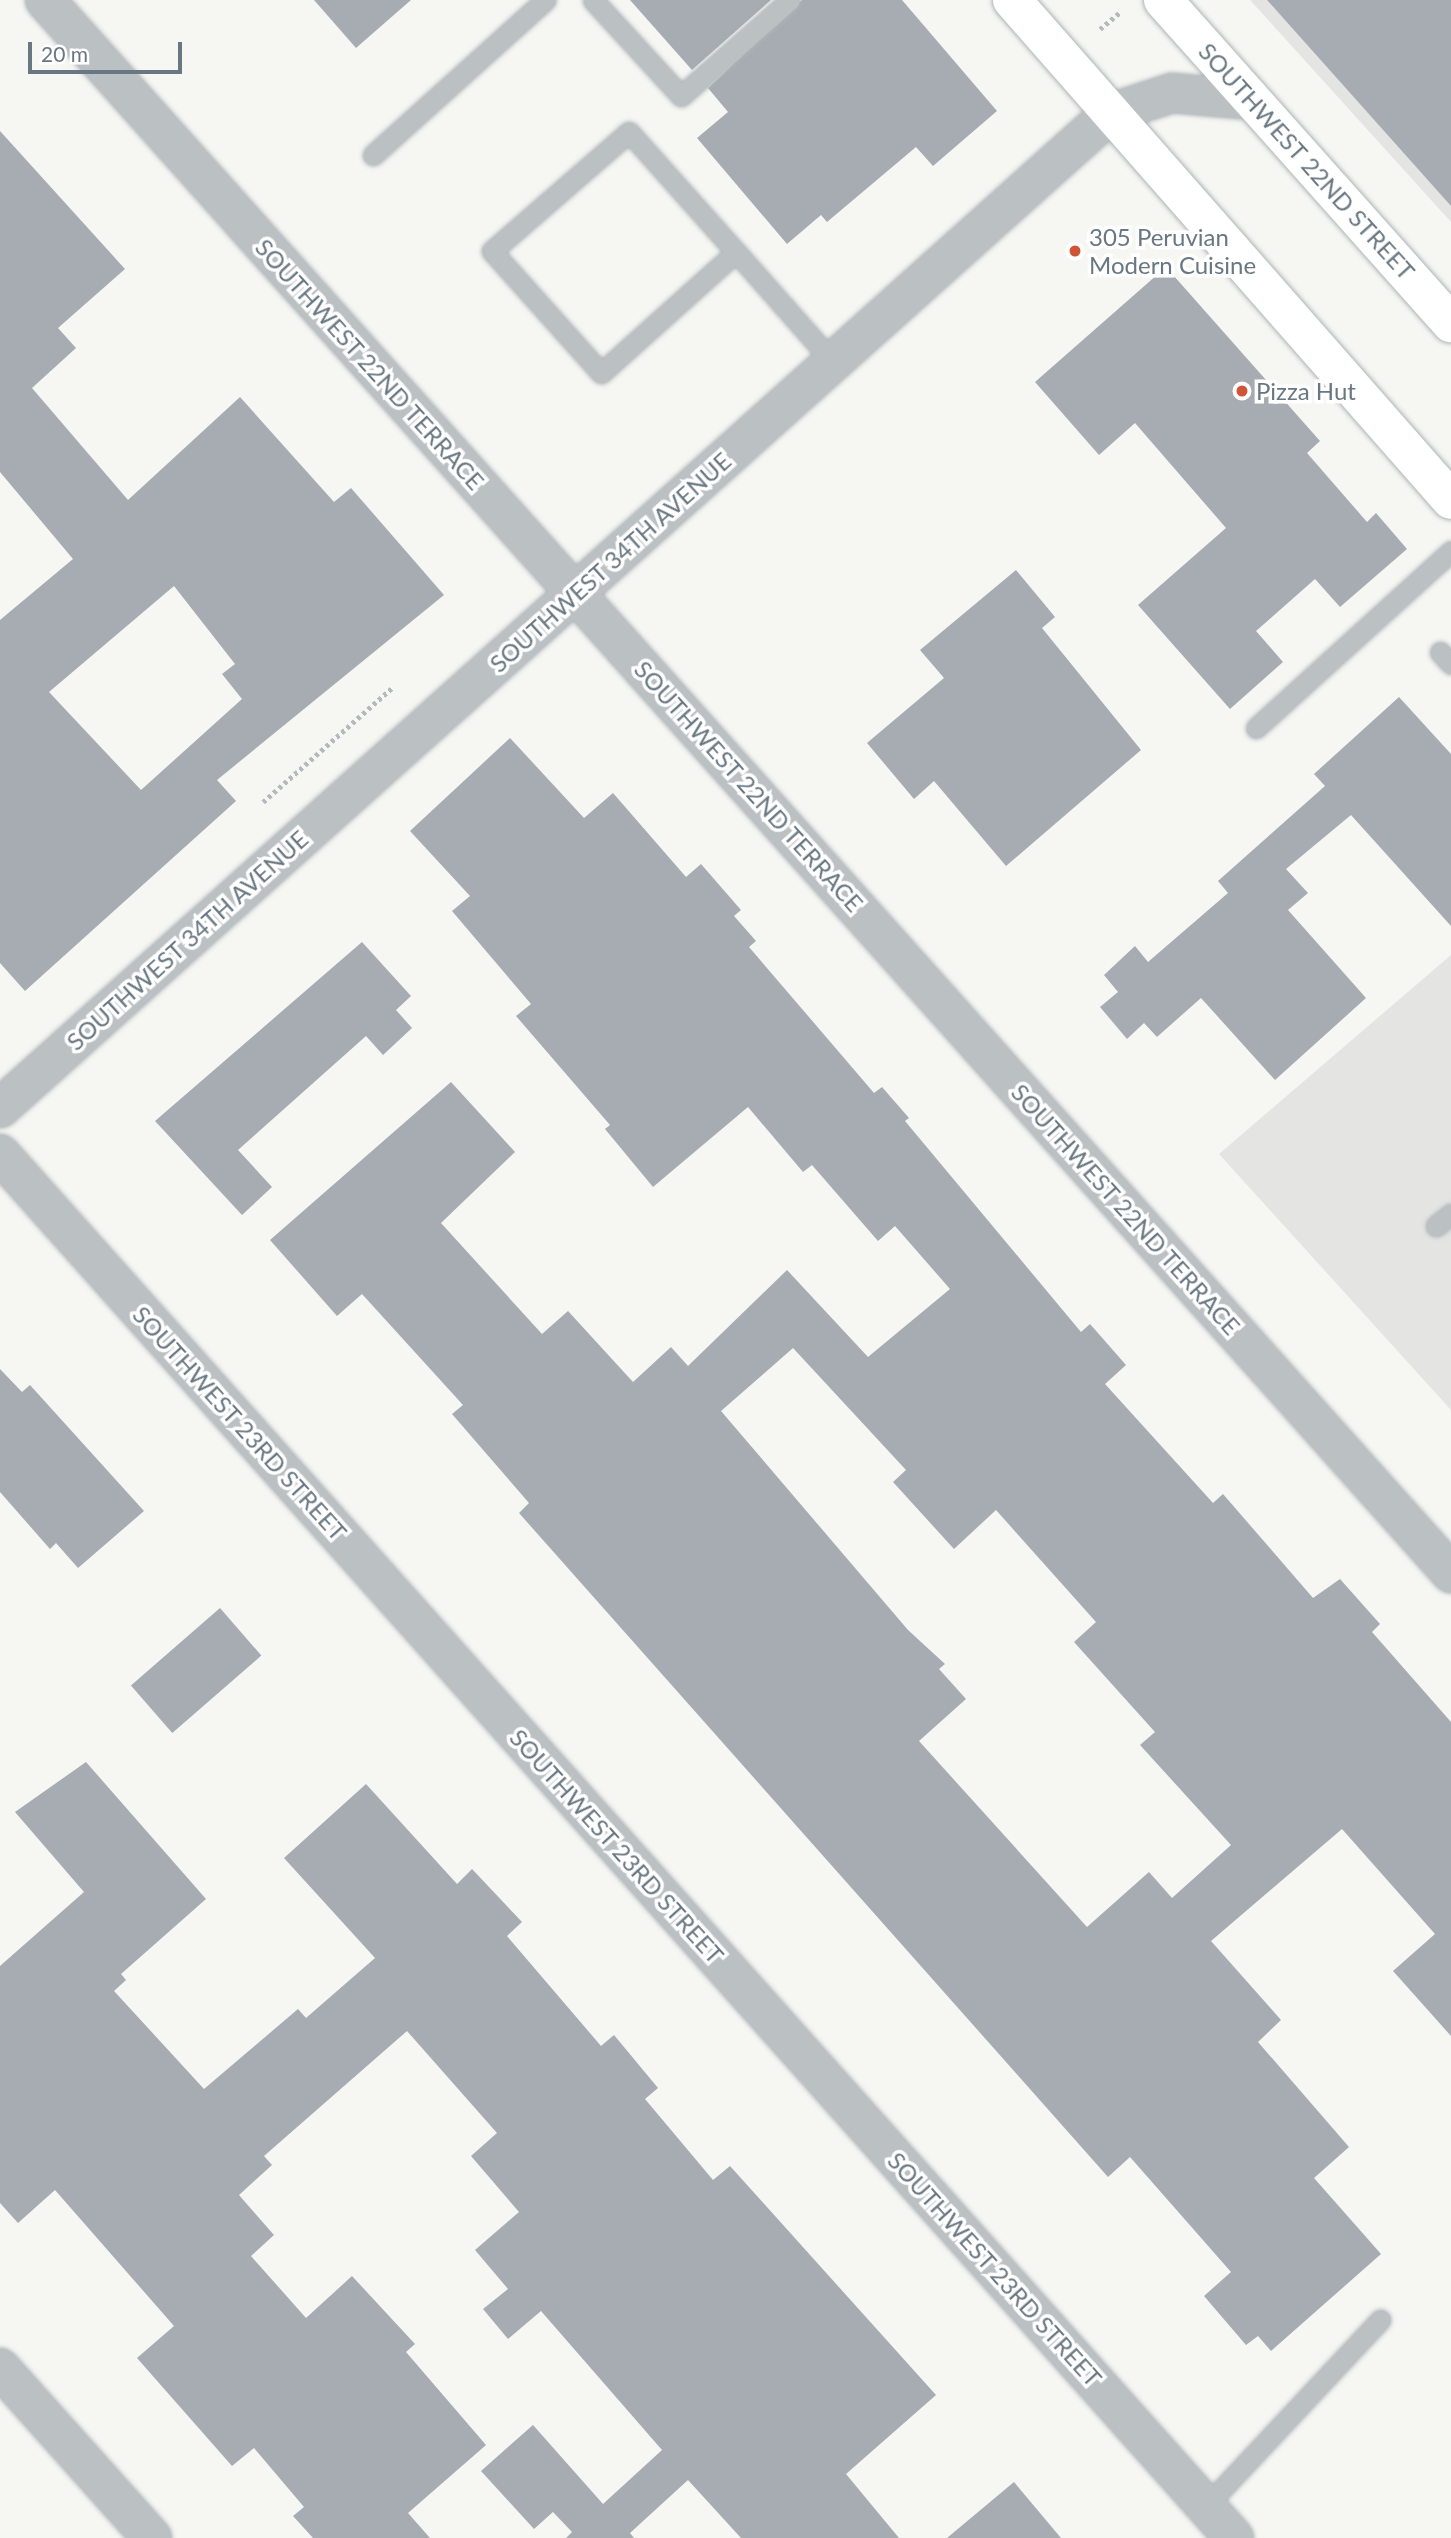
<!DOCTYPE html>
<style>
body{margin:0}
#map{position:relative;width:1451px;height:2538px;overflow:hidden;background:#f6f6f3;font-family:Lato,sans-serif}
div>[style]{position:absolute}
.built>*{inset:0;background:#e4e5e3}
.building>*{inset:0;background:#a6acb1;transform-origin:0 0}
.path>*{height:4.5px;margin-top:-2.25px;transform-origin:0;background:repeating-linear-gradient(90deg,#b6b9bc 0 3.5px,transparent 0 7px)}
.roads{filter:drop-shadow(0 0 2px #aeb4b8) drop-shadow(0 0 2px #aeb4b8)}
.lane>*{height:19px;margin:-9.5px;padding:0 9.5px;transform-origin:9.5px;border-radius:9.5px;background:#bbc0c3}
.street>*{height:38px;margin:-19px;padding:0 19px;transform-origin:19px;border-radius:19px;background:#bbc0c3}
.secondary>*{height:38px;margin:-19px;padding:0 19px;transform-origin:19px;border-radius:19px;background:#fff}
.dots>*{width:19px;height:19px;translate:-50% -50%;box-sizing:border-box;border:4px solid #fff;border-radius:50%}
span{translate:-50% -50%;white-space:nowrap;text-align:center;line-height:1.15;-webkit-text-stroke:7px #fff;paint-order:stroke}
.street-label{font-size:24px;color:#687781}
.poi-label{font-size:24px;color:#687781}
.left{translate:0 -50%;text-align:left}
.scale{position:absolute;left:28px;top:42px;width:154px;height:32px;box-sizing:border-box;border:4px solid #687781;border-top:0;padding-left:9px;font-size:21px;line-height:24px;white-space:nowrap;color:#687781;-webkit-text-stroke:5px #fff;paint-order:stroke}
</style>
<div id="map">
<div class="built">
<div style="clip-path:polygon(1250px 0,1451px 0,1451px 222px)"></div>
<div style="clip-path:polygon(1451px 955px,1451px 1410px,1219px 1154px)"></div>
</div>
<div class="building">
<div style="clip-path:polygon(314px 0,411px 0,356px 48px)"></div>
<div style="clip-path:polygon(630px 0,771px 0,692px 70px)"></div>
<div style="clip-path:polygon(802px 0,902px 0,997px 111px,933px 166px,916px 147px,827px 222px,821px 215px,787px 244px,697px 138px,728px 112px,708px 88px)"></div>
<div style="clip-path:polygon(1267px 0,1451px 0,1451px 206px)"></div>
<div style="clip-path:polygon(evenodd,0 131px,125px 269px,58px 328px,76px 348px,32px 388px,128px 500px,240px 397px,334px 502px,351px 488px,444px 595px,217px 780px,236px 801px,25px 991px,0 963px,0 620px,73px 559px,0 472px,0 131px,174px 586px,235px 664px,222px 674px,242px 699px,141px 790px,49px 692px,174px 586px)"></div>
<div style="clip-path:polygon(1166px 267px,1320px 441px,1307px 453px,1367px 522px,1376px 513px,1407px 549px,1340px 607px,1315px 579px,1256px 631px,1283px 662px,1230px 709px,1138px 605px,1226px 528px,1135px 423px,1099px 455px,1035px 382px)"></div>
<div style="clip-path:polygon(1016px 570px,1055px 617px,1042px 628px,1141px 750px,1006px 866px,934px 781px,914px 799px,867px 743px,944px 678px,920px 650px)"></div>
<div style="clip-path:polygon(1399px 697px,1451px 754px,1451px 926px,1351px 815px,1286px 869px,1308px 893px,1288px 910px,1366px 998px,1275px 1080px,1201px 998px,1157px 1037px,1144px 1023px,1127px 1039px,1100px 1007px,1118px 992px,1104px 975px,1135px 946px,1148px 962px,1228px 893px,1218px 881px,1325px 786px,1314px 774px)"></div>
<div style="clip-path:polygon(evenodd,510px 738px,584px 818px,613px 793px,686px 877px,701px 864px,741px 910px,734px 916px,756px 941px,749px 947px,874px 1093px,882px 1087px,909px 1118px,905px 1121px,1081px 1332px,1090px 1324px,1126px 1365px,1105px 1384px,1213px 1503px,1223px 1494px,1313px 1598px,1340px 1579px,1380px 1624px,1372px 1632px,1451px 1722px,1451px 2036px,1393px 1971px,1435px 1934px,1342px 1829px,1211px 1941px,1281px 2020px,1258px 2042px,1349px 2147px,1314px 2178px,1381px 2254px,1271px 2351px,1258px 2336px,1246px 2345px,1204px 2296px,1231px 2272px,1130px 2157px,1108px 2177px,519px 1513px,529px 1503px,452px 1414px,463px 1405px,362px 1294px,337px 1316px,270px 1240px,451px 1082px,515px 1152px,441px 1223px,542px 1334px,568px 1311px,633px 1382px,671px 1347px,688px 1366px,787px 1270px,868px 1357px,950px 1289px,895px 1226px,878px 1241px,812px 1165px,803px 1172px,748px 1107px,653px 1187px,605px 1129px,610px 1125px,516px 1016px,531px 1004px,452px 911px,470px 896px,410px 831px,510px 738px,793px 1348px,906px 1470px,893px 1482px,954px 1549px,996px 1510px,1096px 1622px,1074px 1642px,1155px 1732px,1140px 1745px,1231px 1845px,1172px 1898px,1149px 1872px,1087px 1927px,919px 1741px,966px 1699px,939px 1669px,945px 1664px,908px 1630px,721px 1411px,793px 1348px)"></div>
<div style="clip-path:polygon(362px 942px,411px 996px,396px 1010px,412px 1028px,383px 1055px,366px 1036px,238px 1150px,272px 1187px,242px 1215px,155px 1121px)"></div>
<div style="clip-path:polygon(0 1369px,22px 1392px,30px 1385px,144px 1511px,78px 1568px,56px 1543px,50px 1549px,0 1492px)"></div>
<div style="left:220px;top:1608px;width:63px;height:118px;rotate:49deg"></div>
<div style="clip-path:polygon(86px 1762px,206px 1899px,121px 1974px,126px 1980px,114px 1991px,204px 2089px,298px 2009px,306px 2018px,375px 1958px,284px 1858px,366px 1784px,457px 1884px,472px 1869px,522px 1922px,507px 1936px,601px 2046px,614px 2035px,658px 2088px,645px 2099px,713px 2180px,730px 2166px,936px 2395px,846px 2474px,899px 2538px,741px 2538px,688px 2480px,630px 2533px,634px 2538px,566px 2538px,572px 2532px,553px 2512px,534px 2529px,481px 2471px,533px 2425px,603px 2504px,662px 2450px,541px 2311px,508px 2339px,483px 2309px,508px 2289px,475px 2250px,519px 2212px,471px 2156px,497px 2133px,407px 2031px,264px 2156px,272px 2165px,239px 2195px,274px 2235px,251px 2256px,306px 2318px,352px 2276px,415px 2344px,406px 2352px,486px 2445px,408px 2513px,430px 2538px,313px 2538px,293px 2516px,304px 2507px,254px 2448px,232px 2466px,137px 2358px,174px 2326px,55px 2190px,18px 2223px,0 2203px,0 1966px,84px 1892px,15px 1812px)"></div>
<div style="clip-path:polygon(1014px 2482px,1061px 2538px,947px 2538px)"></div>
</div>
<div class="path">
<div style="left:1100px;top:29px;width:26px;rotate:-40deg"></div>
<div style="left:263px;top:802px;width:174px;rotate:-41.5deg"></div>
</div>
<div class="roads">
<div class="lane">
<div style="left:593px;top:0;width:130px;rotate:47.5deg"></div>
<div style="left:681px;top:96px;width:145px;rotate:-41.4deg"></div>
<div style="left:373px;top:155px;width:232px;rotate:-42deg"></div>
<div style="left:736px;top:252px;width:181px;rotate:138.1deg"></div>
<div style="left:601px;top:373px;width:164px;rotate:-131.8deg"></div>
<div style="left:492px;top:251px;width:181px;rotate:-41deg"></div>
<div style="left:629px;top:132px;width:161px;rotate:48.3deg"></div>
<div style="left:736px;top:252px;width:145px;rotate:48.6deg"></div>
<div style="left:1440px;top:652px;width:16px;rotate:47deg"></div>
<div style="left:1256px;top:728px;width:263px;rotate:-42.2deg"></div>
<div style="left:1436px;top:1226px;width:19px;rotate:-39deg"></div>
<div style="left:1206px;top:2506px;width:255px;rotate:-46.9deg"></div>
</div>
<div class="street">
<div style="left:45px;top:0;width:2110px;rotate:48.21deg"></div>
<div style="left:0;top:1108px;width:1491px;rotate:-41.85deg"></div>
<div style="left:1111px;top:113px;width:64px;rotate:-18.2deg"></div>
<div style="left:1172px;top:93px;width:80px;rotate:5deg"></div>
<div style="left:0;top:1154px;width:1854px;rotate:48.28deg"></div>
<div style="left:0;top:2368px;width:228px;rotate:48.2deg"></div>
</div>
<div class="secondary">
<div style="left:1012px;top:0;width:665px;rotate:48.72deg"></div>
<div style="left:1163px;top:0;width:433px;rotate:48.3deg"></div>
</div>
</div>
<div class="dots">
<div style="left:1075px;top:251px;background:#d25437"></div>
<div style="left:1242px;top:391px;background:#d25437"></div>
</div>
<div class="street-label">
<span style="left:1307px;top:161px;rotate:48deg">SOUTHWEST 22ND STREET</span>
<span style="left:370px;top:364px;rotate:48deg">SOUTHWEST 22ND TERRACE</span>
<span style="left:610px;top:562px;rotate:-42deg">SOUTHWEST 34TH AVENUE</span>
<span style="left:749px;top:786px;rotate:48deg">SOUTHWEST 22ND TERRACE</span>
<span style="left:187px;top:940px;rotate:-42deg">SOUTHWEST 34TH AVENUE</span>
<span style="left:1126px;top:1209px;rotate:48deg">SOUTHWEST 22ND TERRACE</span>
<span style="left:240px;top:1423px;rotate:48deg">SOUTHWEST 23RD STREET</span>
<span style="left:617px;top:1846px;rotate:48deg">SOUTHWEST 23RD STREET</span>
<span style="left:995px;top:2269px;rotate:48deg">SOUTHWEST 23RD STREET</span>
</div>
<div class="poi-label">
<span class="left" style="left:1089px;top:251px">305 Peruvian<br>Modern Cuisine</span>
<span class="left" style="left:1256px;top:391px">Pizza Hut</span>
</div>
<div class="scale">20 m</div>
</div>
